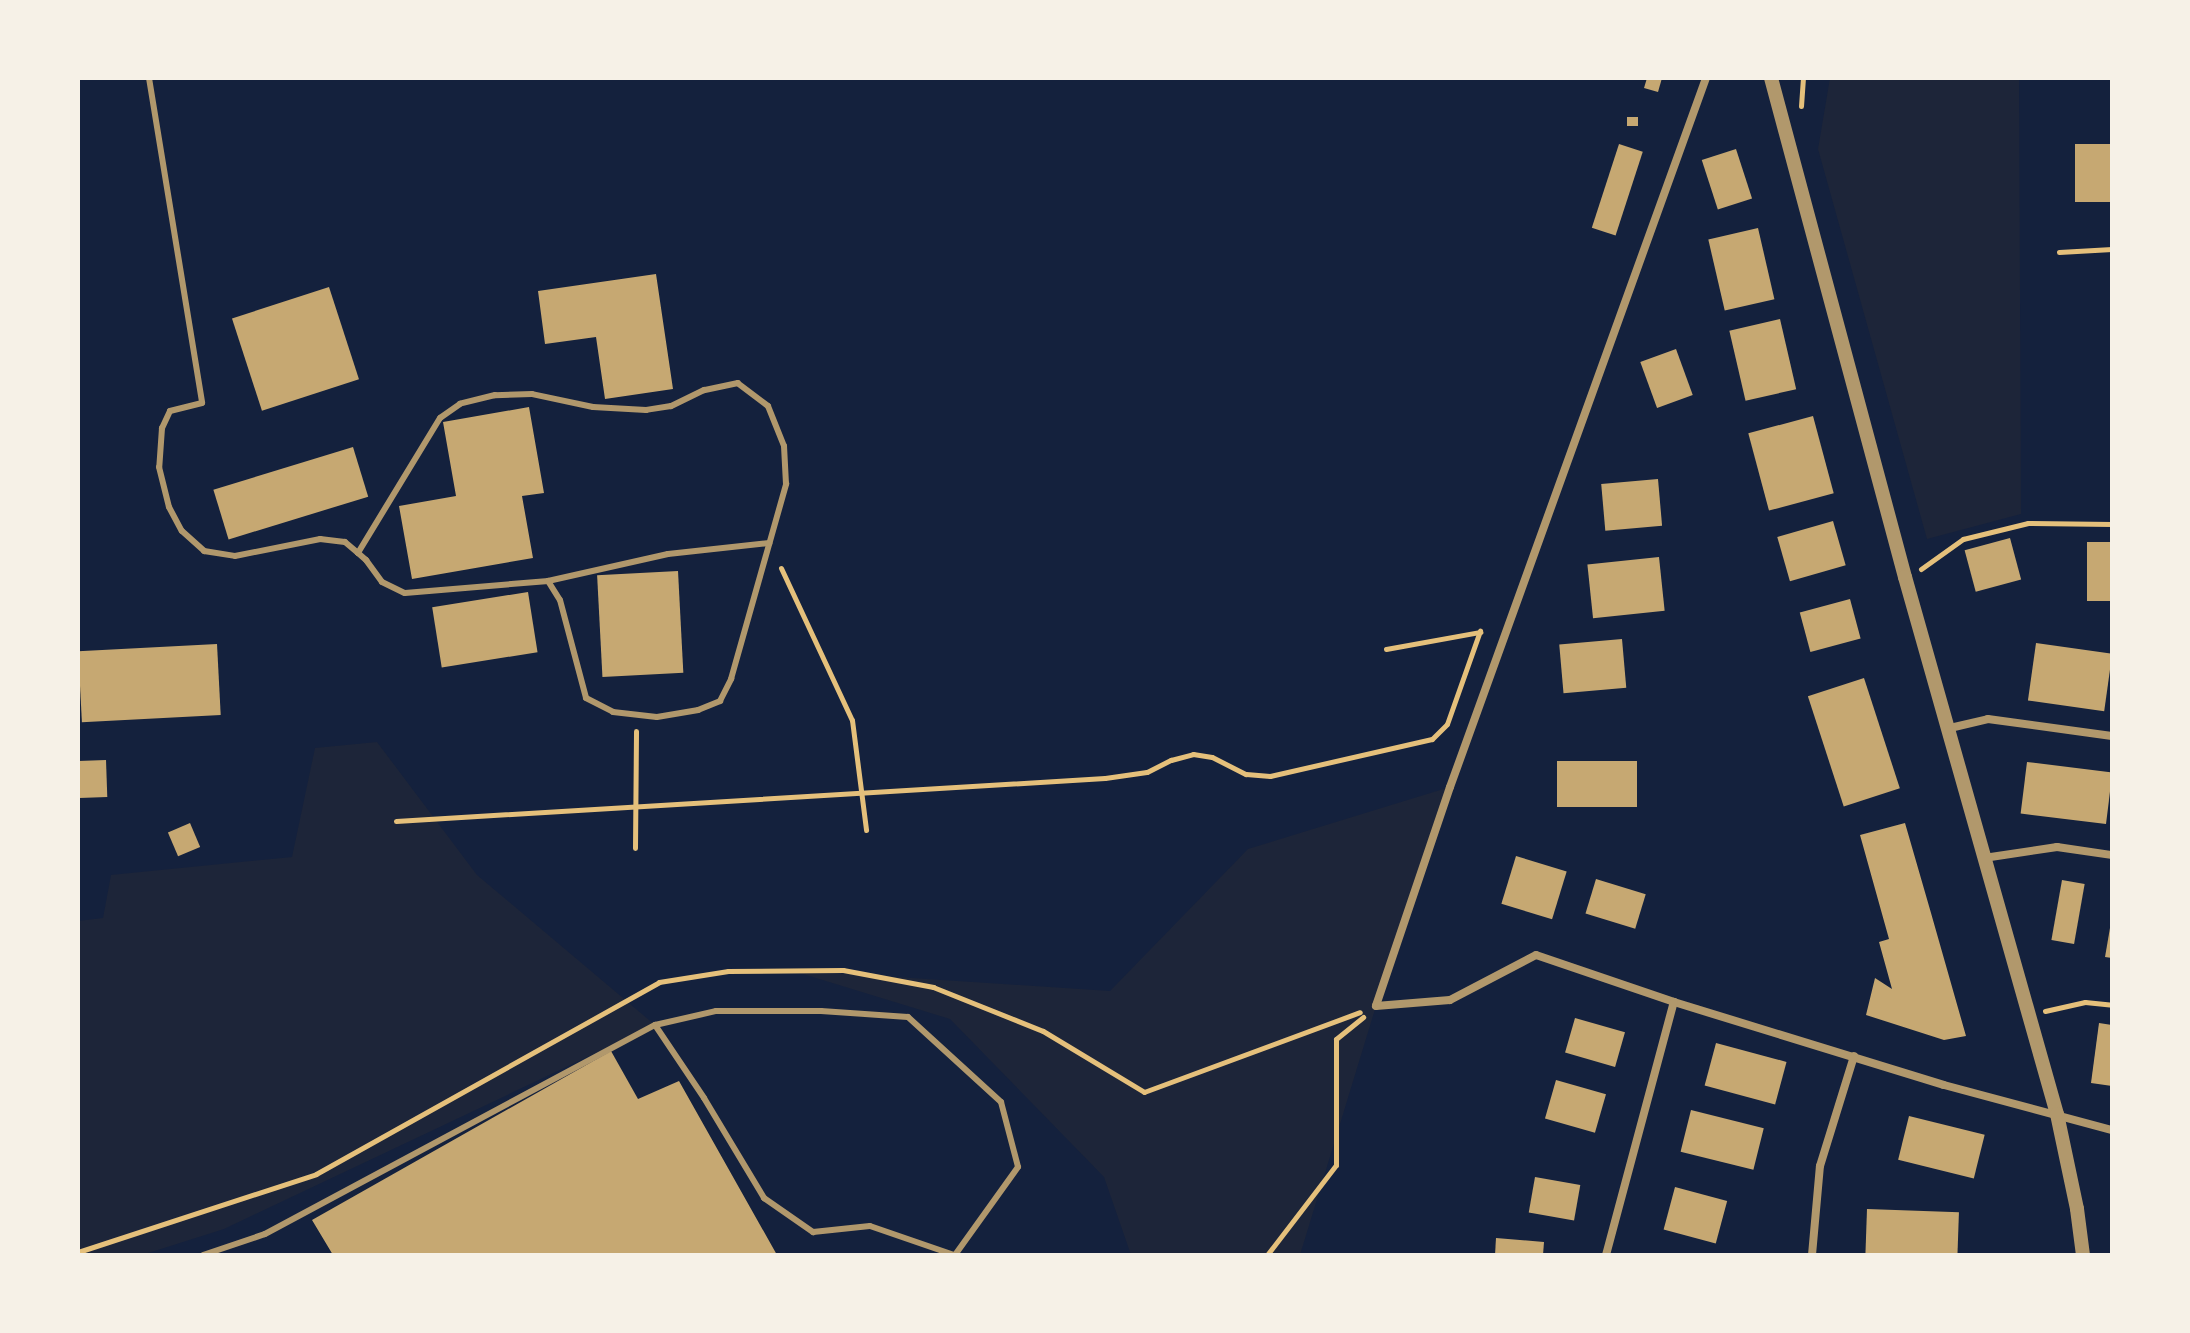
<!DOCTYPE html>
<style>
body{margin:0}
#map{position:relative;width:2190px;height:1333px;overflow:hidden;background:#14213d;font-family:Quicksand,sans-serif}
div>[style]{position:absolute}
.green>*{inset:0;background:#1d2539}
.building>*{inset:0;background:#c6a872;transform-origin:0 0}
.path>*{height:5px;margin:-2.5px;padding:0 2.5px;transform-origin:2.5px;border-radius:2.5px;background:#e5c07b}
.service>*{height:6px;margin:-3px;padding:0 3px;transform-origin:3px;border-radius:3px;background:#b1986c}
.minor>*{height:8px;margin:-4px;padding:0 4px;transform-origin:4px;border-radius:4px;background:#b1986c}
.tertiary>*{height:14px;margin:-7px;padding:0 7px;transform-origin:7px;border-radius:7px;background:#b1986c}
span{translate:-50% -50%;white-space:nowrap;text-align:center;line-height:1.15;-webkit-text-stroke:7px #f6f1e7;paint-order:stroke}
.frame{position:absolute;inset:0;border:80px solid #f6f1e7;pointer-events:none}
</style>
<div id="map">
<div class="green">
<div style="clip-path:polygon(1830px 78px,2019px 78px,2021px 514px,1927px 539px,1818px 149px)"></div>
<div style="clip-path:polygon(377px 742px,477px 875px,655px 1025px,224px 1229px,142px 1255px,78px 1255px,78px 921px,103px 918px,111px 875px,292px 857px,315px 748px)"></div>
<div style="clip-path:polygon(1450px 787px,1376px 1006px,1300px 1255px,1131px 1255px,1104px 1177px,950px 1019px,790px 970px,1110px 991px,1248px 849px)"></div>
</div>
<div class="building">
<div style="clip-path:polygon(1647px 78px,1662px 78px,1658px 92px,1644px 88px)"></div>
<div style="left:1627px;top:117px;width:11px;height:9px"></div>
<div style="left:1619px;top:144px;width:25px;height:88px;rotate:18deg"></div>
<div style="left:2112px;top:144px;width:58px;height:37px;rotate:90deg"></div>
<div style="left:1736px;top:149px;width:52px;height:36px;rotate:72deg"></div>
<div style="left:1758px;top:228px;width:73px;height:51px;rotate:77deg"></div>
<div style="clip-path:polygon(656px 274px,673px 389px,605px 399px,596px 337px,545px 344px,538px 291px)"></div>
<div style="left:329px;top:287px;width:97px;height:102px;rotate:72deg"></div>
<div style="left:1780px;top:319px;width:72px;height:52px;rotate:77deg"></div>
<div style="left:1676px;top:349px;width:49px;height:38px;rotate:70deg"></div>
<div style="clip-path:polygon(529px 407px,544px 493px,522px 496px,533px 558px,412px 579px,399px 506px,456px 496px,443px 422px)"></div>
<div style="left:1813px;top:416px;width:80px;height:67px;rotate:75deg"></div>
<div style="left:353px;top:447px;width:52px;height:146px;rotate:73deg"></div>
<div style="left:1658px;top:479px;width:47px;height:57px;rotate:85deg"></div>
<div style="left:1833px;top:521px;width:46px;height:58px;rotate:74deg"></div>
<div style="left:2010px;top:538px;width:43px;height:47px;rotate:75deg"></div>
<div style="left:2112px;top:542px;width:59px;height:25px;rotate:90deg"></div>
<div style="left:1659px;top:557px;width:54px;height:72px;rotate:84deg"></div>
<div style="left:678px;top:571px;width:102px;height:81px;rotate:87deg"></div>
<div style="left:528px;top:592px;width:61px;height:97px;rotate:81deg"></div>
<div style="left:1850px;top:599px;width:41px;height:52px;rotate:75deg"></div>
<div style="left:1622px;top:639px;width:49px;height:63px;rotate:85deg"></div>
<div style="left:2036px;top:643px;width:77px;height:58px;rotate:8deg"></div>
<div style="left:217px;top:644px;width:71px;height:139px;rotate:87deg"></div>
<div style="left:1864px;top:678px;width:116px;height:59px;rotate:72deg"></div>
<div style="left:106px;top:760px;width:37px;height:28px;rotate:88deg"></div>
<div style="left:1557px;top:761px;width:80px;height:46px"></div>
<div style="left:2027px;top:762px;width:86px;height:52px;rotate:7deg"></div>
<div style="left:190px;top:823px;width:26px;height:24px;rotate:67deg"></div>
<div style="clip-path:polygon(1905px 823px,1931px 913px,1966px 1036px,1944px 1040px,1866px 1015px,1875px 978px,1892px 989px,1879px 942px,1889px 939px,1860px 835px)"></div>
<div style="left:1516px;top:856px;width:53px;height:50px;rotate:17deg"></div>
<div style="left:1596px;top:879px;width:52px;height:36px;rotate:17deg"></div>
<div style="left:2062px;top:880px;width:23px;height:61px;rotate:10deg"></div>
<div style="clip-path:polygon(2110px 928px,2112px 928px,2112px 958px,2105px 957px)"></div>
<div style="left:1575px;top:1018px;width:52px;height:36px;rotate:16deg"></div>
<div style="clip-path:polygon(2099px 1023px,2112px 1025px,2112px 1086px,2091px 1083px)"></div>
<div style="left:1716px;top:1043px;width:73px;height:44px;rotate:15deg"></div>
<div style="clip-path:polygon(611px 1051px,638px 1099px,679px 1081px,777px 1255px,333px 1255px,312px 1220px)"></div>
<div style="left:1556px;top:1080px;width:52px;height:40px;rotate:16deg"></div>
<div style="left:1691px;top:1110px;width:75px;height:43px;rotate:14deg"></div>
<div style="left:1909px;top:1116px;width:78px;height:45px;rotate:14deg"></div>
<div style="left:1535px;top:1177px;width:46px;height:36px;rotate:10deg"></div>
<div style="left:1675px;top:1187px;width:54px;height:44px;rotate:15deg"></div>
<div style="left:1867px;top:1209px;width:92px;height:46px;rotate:2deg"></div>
<div style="clip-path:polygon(1496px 1238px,1544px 1242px,1543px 1255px,1495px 1255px)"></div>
</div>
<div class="path">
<div style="left:1801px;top:106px;width:28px;rotate:-86deg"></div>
<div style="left:2059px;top:252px;width:53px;rotate:-3.2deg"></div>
<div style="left:781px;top:568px;width:168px;rotate:65deg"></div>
<div style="left:852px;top:720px;width:111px;rotate:82.7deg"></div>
<div style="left:1921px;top:569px;width:52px;rotate:-35.5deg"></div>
<div style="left:1963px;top:539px;width:67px;rotate:-13.8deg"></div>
<div style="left:2028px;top:523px;width:84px;rotate:0.7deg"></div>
<div style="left:1386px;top:649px;width:96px;rotate:-10.3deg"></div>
<div style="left:396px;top:821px;width:710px;rotate:-3.47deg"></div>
<div style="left:1105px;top:778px;width:42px;rotate:-8.1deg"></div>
<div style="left:1147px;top:772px;width:27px;rotate:-27deg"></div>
<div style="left:1171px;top:760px;width:23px;rotate:-15deg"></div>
<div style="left:1193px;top:754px;width:19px;rotate:9deg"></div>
<div style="left:1212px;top:757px;width:38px;rotate:27deg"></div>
<div style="left:1246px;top:774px;width:24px;rotate:5deg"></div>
<div style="left:1270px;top:776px;width:166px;rotate:-12.9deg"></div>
<div style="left:1432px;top:739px;width:21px;rotate:-45deg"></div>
<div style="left:1447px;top:724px;width:99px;rotate:-70.5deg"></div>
<div style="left:635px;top:848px;width:117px;rotate:-89.5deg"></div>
<div style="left:2045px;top:1011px;width:41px;rotate:-12.7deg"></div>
<div style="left:2085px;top:1002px;width:27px;rotate:6deg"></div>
<div style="left:78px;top:1252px;width:250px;rotate:-18.1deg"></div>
<div style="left:316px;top:1174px;width:393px;rotate:-29.2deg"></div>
<div style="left:659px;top:982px;width:70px;rotate:-9.1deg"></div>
<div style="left:728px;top:971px;width:115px;rotate:-0.5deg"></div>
<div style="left:843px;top:970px;width:92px;rotate:10.7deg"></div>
<div style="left:933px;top:987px;width:118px;rotate:21.8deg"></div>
<div style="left:1043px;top:1031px;width:118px;rotate:31.1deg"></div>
<div style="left:1144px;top:1092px;width:230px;rotate:-20.3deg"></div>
<div style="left:1267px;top:1255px;width:113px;rotate:-52.5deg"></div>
<div style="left:1336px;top:1165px;width:126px;rotate:-90deg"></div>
<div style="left:1336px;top:1039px;width:35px;rotate:-39deg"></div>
</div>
<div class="service">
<div style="left:149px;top:78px;width:329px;rotate:80.7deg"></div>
<div style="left:202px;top:403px;width:33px;rotate:166deg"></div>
<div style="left:170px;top:411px;width:19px;rotate:115deg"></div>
<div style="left:162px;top:428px;width:39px;rotate:94deg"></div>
<div style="left:159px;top:467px;width:41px;rotate:76deg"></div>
<div style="left:169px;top:507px;width:27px;rotate:62deg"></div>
<div style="left:182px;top:531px;width:30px;rotate:42deg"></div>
<div style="left:204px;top:551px;width:31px;rotate:9deg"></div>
<div style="left:235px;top:556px;width:87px;rotate:-11.3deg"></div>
<div style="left:320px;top:539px;width:25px;rotate:7deg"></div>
<div style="left:345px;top:542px;width:17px;rotate:40deg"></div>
<div style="left:358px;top:553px;width:11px;rotate:41deg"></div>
<div style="left:366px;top:560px;width:27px;rotate:54deg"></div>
<div style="left:382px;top:582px;width:25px;rotate:26deg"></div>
<div style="left:405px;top:593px;width:144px;rotate:-4.8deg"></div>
<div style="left:548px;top:581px;width:22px;rotate:58deg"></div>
<div style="left:560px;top:600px;width:101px;rotate:75.1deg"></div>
<div style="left:586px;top:698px;width:30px;rotate:27deg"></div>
<div style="left:613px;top:712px;width:44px;rotate:6.5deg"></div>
<div style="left:657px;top:717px;width:42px;rotate:-9.7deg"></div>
<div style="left:698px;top:710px;width:24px;rotate:-22deg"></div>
<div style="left:720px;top:701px;width:25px;rotate:-63deg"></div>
<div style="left:731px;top:679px;width:203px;rotate:-74.2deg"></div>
<div style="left:786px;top:484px;width:38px;rotate:-93deg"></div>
<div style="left:784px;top:446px;width:43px;rotate:-111.8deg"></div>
<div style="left:768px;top:406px;width:38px;rotate:-143deg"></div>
<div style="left:738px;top:383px;width:35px;rotate:168deg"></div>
<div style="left:704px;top:390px;width:37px;rotate:154deg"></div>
<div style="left:671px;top:406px;width:25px;rotate:171deg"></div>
<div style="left:646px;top:410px;width:53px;rotate:-176.8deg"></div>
<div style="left:593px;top:407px;width:62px;rotate:-168deg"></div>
<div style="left:532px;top:394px;width:37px;rotate:178deg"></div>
<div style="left:495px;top:395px;width:36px;rotate:166deg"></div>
<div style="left:460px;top:404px;width:24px;rotate:145deg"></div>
<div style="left:440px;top:418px;width:158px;rotate:121.3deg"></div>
<div style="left:548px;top:581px;width:123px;rotate:-12.7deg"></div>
<div style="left:668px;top:554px;width:102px;rotate:-6.2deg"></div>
<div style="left:655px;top:1025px;width:88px;rotate:56.1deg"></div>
<div style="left:704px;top:1098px;width:117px;rotate:59deg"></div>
<div style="left:764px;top:1198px;width:60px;rotate:34.8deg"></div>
<div style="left:813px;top:1232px;width:57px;rotate:-6deg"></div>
<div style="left:870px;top:1226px;width:89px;rotate:19deg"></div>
<div style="left:203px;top:1255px;width:65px;rotate:-18.7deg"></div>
<div style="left:265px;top:1234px;width:442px;rotate:-28.2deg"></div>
<div style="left:655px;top:1025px;width:63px;rotate:-12.9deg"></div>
<div style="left:716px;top:1011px;width:105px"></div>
<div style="left:821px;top:1011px;width:87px;rotate:3.9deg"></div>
<div style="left:908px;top:1017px;width:126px;rotate:42.4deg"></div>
<div style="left:1001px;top:1102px;width:67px;rotate:75.3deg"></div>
<div style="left:1018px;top:1167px;width:108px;rotate:125.6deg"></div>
</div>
<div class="minor">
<div style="left:1706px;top:78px;width:754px;rotate:109.85deg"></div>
<div style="left:1450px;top:787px;width:231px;rotate:108.7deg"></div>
<div style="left:1376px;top:1006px;width:74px;rotate:-4.6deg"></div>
<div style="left:1450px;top:1000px;width:97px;rotate:-27.6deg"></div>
<div style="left:1536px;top:955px;width:146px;rotate:18.8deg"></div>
<div style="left:1674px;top:1002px;width:282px;rotate:17.1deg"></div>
<div style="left:1944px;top:1085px;width:174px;rotate:15deg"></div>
<div style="left:1950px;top:728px;width:39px;rotate:-13deg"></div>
<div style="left:1988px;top:719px;width:125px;rotate:7.8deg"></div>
<div style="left:1984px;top:858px;width:74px;rotate:-8.6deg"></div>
<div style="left:2057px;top:847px;width:56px;rotate:8.3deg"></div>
<div style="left:1606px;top:1255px;width:262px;rotate:-75deg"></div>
<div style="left:1812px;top:1255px;width:89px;rotate:-84.9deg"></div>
<div style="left:1820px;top:1166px;width:115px;rotate:-72.8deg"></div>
</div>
<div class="tertiary">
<div style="left:1771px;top:78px;width:517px;rotate:74.97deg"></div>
<div style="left:1905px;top:577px;width:558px;rotate:74.2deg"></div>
<div style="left:2057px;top:1114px;width:97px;rotate:78.1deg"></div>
<div style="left:2077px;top:1209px;width:46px;rotate:82.6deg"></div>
</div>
<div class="frame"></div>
</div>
